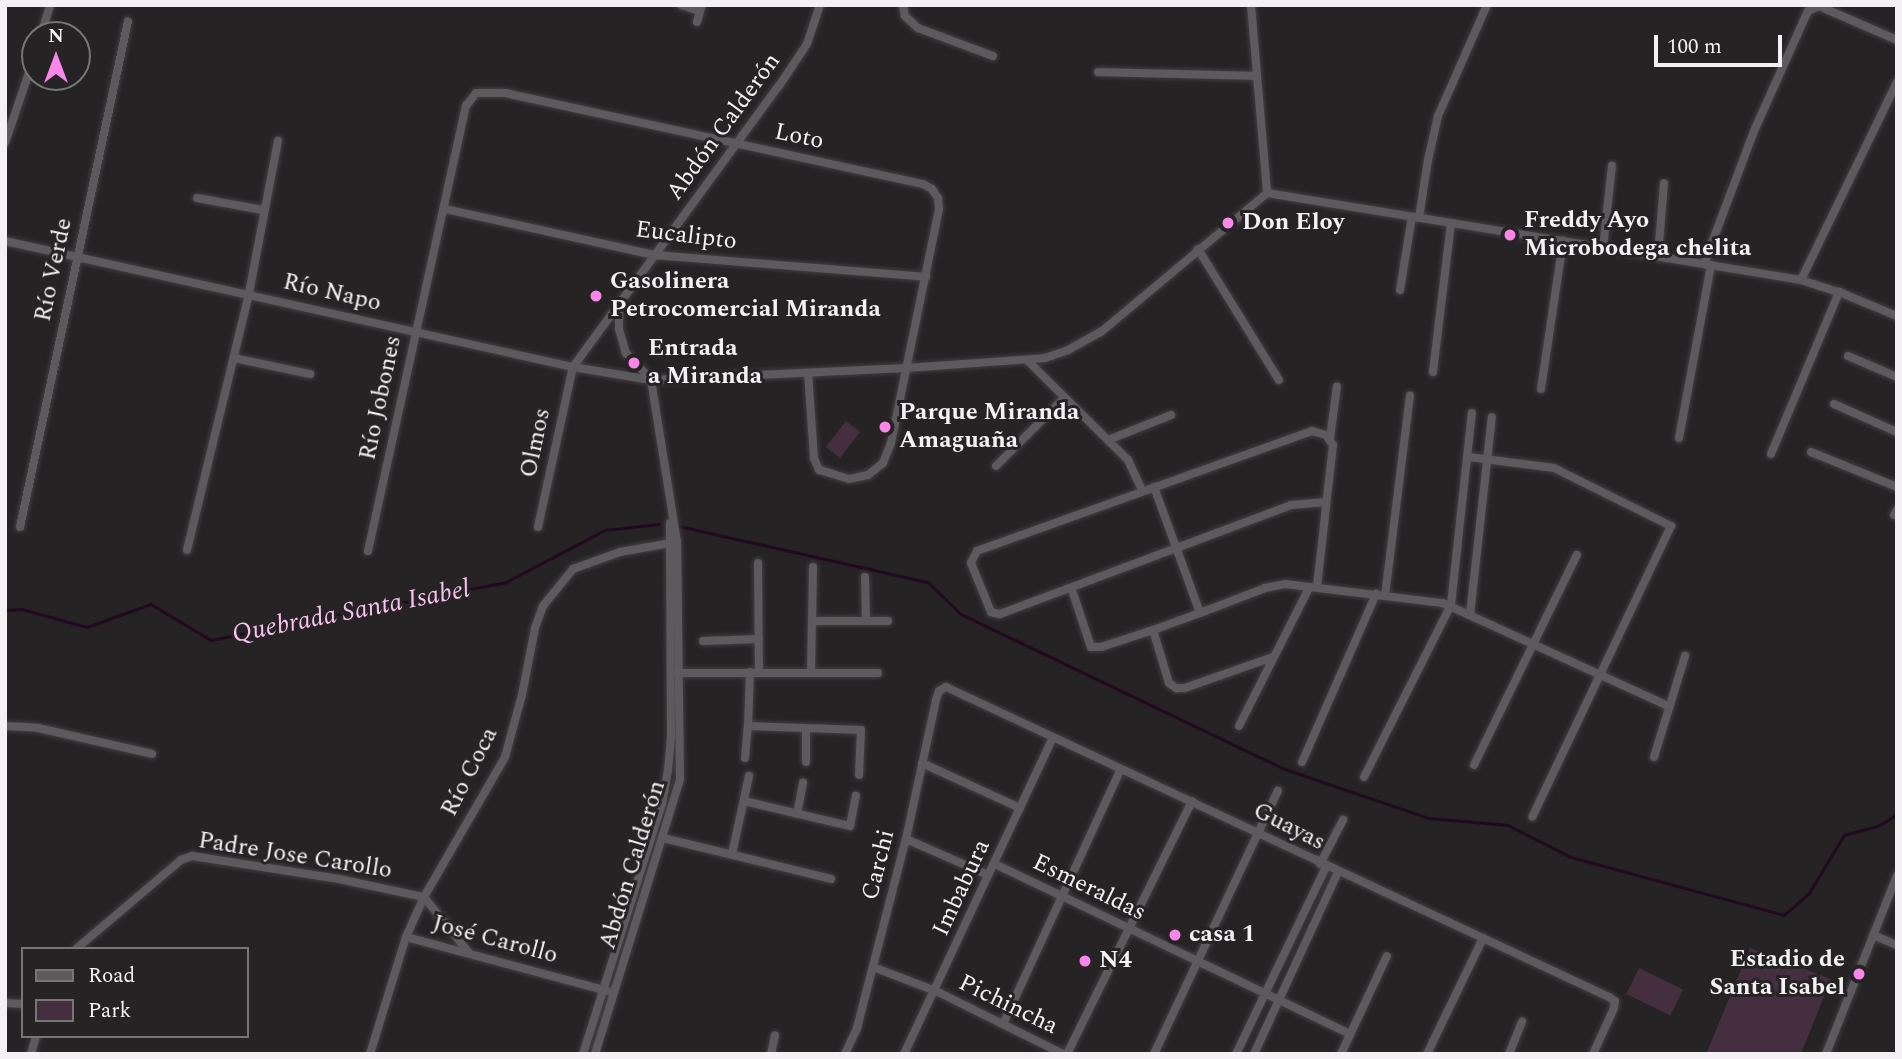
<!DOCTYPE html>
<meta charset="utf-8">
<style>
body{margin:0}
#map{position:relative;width:1902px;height:1059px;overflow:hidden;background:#262325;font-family:Spectral,serif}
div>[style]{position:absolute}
.green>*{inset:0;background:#442e40;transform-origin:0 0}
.stream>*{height:2.5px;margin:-1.25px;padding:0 1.25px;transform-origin:1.25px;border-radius:1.25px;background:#230920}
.roads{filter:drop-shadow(0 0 2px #413e40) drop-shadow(0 0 2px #413e40)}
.minor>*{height:8px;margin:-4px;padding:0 4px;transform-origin:4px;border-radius:4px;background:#5c5a5c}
.dots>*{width:19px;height:19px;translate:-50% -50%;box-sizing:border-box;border:4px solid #262325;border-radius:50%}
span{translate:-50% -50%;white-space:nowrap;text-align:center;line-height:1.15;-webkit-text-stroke:6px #262325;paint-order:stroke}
.street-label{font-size:24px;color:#f3f1f3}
.poi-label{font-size:24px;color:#f3f1f3;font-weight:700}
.left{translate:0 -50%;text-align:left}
.right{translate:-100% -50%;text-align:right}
.water-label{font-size:26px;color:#fac2f0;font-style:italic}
.frame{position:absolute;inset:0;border:7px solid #f3f1f3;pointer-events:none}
.legend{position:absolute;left:21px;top:947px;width:228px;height:91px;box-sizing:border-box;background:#262325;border:2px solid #787577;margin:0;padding:9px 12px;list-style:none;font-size:21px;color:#f3f1f3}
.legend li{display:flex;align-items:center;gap:14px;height:35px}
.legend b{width:35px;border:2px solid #787577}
.north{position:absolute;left:21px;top:21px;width:70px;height:70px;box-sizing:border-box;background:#262325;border:2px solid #787577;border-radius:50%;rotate:0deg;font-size:19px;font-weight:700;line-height:28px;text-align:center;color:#f3f1f3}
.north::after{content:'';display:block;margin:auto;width:24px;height:32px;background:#f987e9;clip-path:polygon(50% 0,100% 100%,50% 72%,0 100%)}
.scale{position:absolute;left:1654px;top:35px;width:128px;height:32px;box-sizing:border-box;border:4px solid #f3f1f3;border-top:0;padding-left:9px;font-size:21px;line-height:24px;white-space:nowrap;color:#f3f1f3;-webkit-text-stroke:5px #262325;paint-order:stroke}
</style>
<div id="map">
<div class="green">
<div style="left:846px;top:421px;width:18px;height:33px;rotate:38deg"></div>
<div style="clip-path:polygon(1750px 948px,1831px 979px,1801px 1054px,1706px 1054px)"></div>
<div style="left:1639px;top:968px;width:49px;height:29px;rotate:26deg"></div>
</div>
<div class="stream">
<div style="left:679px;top:526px;width:255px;rotate:12.7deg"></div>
<div style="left:928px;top:582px;width:46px;rotate:44.1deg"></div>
<div style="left:961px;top:614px;width:356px;rotate:25.6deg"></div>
<div style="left:1282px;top:768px;width:155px;rotate:18.8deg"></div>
<div style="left:1429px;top:818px;width:79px;rotate:5.1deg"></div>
<div style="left:1508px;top:825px;width:71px;rotate:26.9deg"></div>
<div style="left:1571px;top:857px;width:221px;rotate:15.2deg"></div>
<div style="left:1784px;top:915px;width:33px;rotate:-41deg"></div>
<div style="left:1809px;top:893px;width:68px;rotate:-58.9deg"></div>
<div style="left:1844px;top:835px;width:35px;rotate:-15deg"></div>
<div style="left:1878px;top:826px;width:22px;rotate:-32deg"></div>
<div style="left:5px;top:610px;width:17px;rotate:-3deg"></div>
<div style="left:22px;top:609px;width:67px;rotate:15.5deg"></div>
<div style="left:87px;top:627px;width:68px;rotate:-19.8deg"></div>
<div style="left:151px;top:604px;width:70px;rotate:31deg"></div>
<div style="left:211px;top:640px;width:301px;rotate:-11.1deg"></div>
<div style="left:506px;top:582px;width:112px;rotate:-27.7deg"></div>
<div style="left:605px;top:530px;width:54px;rotate:-6.3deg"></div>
</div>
<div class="roads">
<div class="minor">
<div style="left:681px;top:5px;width:20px;rotate:18deg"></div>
<div style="left:903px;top:5px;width:11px;rotate:80deg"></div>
<div style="left:905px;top:16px;width:18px;rotate:43deg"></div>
<div style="left:918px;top:28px;width:80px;rotate:20.5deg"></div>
<div style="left:1251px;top:5px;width:189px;rotate:85.1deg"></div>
<div style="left:697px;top:22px;width:18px;rotate:-74deg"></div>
<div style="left:41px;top:35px;width:31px;rotate:-73deg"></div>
<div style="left:1098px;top:72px;width:159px;rotate:1.4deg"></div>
<div style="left:5px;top:143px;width:93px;rotate:-71.2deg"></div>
<div style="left:197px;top:198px;width:67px;rotate:10.3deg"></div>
<div style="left:445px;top:209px;width:215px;rotate:12.4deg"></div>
<div style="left:655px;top:255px;width:272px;rotate:4.6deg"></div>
<div style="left:1419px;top:218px;width:59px;rotate:-81.2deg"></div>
<div style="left:1428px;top:160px;width:45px;rotate:-77.2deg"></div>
<div style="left:1438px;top:116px;width:121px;rotate:-66.2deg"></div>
<div style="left:5px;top:241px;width:582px;rotate:12.51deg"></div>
<div style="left:573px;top:367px;width:79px;rotate:9.5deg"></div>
<div style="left:651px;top:380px;width:256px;rotate:-2.7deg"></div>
<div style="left:907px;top:368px;width:138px;rotate:-4.1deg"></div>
<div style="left:1045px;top:358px;width:24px;rotate:-19deg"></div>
<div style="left:1068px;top:350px;width:38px;rotate:-29deg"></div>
<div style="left:1101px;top:332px;width:217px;rotate:-39.9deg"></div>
<div style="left:1267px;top:193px;width:541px;rotate:9.25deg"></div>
<div style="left:1801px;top:280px;width:40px;rotate:18deg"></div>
<div style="left:1839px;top:292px;width:63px;rotate:22.5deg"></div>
<div style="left:1603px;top:248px;width:83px;rotate:-83.8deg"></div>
<div style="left:1198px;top:249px;width:154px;rotate:58.3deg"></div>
<div style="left:1658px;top:256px;width:73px;rotate:-85.3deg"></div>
<div style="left:1704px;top:264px;width:142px;rotate:-69.4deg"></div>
<div style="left:1754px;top:131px;width:132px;rotate:-65.8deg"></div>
<div style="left:1808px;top:11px;width:12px;rotate:-24deg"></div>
<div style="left:1819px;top:6px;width:85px;rotate:23.6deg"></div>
<div style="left:1801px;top:280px;width:220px;rotate:-64.1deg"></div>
<div style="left:1400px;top:290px;width:74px;rotate:-80.7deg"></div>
<div style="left:619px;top:304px;width:25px;rotate:90deg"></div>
<div style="left:619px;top:329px;width:25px;rotate:74deg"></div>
<div style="left:626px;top:353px;width:37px;rotate:47deg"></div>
<div style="left:1848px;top:356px;width:53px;rotate:23.2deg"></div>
<div style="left:234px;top:358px;width:78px;rotate:11.9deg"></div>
<div style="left:1027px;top:360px;width:142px;rotate:44.7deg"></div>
<div style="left:1128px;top:460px;width:33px;rotate:65deg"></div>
<div style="left:1433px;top:372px;width:150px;rotate:-83.1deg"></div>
<div style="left:1541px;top:389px;width:150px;rotate:-81.5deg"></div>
<div style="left:1834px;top:404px;width:69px;rotate:24deg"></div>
<div style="left:1330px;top:438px;width:52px;rotate:-82.3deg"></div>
<div style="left:1679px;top:438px;width:176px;rotate:-79.5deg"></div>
<div style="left:1108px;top:440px;width:68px;rotate:-21.6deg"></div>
<div style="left:1811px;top:452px;width:93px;rotate:22.1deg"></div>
<div style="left:1771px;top:454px;width:176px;rotate:-67.2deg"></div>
<div style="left:1469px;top:457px;width:86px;rotate:7.4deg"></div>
<div style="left:1554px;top:468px;width:131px;rotate:26.4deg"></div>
<div style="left:1671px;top:526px;width:322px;rotate:115.5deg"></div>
<div style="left:996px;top:466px;width:96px;rotate:-45deg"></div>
<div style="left:1154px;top:487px;width:134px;rotate:69.9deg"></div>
<div style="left:1200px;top:613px;width:50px;rotate:160.1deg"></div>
<div style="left:1153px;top:630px;width:55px;rotate:73.2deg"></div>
<div style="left:1169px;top:683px;width:9px;rotate:36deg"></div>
<div style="left:1176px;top:688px;width:9px"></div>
<div style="left:1185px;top:688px;width:93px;rotate:-19.4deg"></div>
<div style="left:1894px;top:515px;width:6px;rotate:-59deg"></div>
<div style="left:20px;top:527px;width:517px;rotate:-77.95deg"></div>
<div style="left:538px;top:527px;width:164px;rotate:-77.7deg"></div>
<div style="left:573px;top:367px;width:348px;rotate:-53.8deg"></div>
<div style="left:779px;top:86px;width:50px;rotate:-56.3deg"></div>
<div style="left:807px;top:44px;width:41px;rotate:-71.6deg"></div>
<div style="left:187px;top:550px;width:264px;rotate:-76.4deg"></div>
<div style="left:249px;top:293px;width:155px;rotate:-79.2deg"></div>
<div style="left:368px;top:551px;width:456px;rotate:-77.6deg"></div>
<div style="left:466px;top:106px;width:16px;rotate:-52deg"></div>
<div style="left:476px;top:93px;width:29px"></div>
<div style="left:505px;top:93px;width:428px;rotate:12.3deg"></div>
<div style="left:923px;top:184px;width:10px;rotate:29deg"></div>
<div style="left:932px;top:189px;width:11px;rotate:56deg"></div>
<div style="left:938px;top:198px;width:11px;rotate:85deg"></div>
<div style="left:939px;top:209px;width:239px;rotate:101.6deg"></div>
<div style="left:891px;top:443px;width:22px;rotate:112deg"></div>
<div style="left:883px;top:463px;width:19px;rotate:141deg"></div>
<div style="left:868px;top:475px;width:19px;rotate:168deg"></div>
<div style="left:849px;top:479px;width:31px;rotate:-163deg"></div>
<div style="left:819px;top:470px;width:13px;rotate:-113deg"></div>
<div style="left:814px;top:458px;width:85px;rotate:-94deg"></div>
<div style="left:758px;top:563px;width:109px;rotate:89.5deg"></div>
<div style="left:865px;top:577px;width:44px;rotate:88.7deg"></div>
<div style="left:1317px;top:587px;width:143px;rotate:-83.6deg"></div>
<div style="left:1333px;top:445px;width:12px;rotate:-125deg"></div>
<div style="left:1326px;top:435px;width:15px;rotate:-164deg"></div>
<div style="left:1312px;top:431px;width:356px;rotate:160.3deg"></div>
<div style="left:977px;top:551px;width:13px;rotate:117deg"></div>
<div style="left:971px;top:563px;width:53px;rotate:67.8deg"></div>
<div style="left:991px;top:612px;width:9px;rotate:13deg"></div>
<div style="left:1000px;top:614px;width:311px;rotate:-20.5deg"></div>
<div style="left:1291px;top:505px;width:35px;rotate:-5deg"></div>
<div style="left:1072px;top:590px;width:60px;rotate:71.6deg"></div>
<div style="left:1091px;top:647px;width:10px"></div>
<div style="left:1101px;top:647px;width:55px;rotate:-18.1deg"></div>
<div style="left:1385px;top:596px;width:202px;rotate:-82.9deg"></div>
<div style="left:1200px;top:613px;width:70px;rotate:-21deg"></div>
<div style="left:1265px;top:588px;width:20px;rotate:-11deg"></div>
<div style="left:1285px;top:584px;width:159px;rotate:6.9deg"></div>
<div style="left:1443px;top:603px;width:247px;rotate:24.6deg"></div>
<div style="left:1470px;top:615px;width:199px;rotate:-83.7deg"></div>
<div style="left:812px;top:621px;width:54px;rotate:-88.9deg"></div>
<div style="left:703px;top:641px;width:56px;rotate:-2deg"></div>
<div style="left:750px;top:672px;width:54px;rotate:92.1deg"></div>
<div style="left:748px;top:726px;width:113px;rotate:2deg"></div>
<div style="left:861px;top:730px;width:45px;rotate:92.5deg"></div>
<div style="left:811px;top:672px;width:51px;rotate:-88.9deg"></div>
<div style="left:812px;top:621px;width:76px"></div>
<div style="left:676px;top:673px;width:202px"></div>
<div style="left:5px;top:726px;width:33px;rotate:3deg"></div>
<div style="left:38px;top:728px;width:117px;rotate:12.8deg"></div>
<div style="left:1239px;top:726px;width:155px;rotate:-63.1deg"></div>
<div style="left:1654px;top:757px;width:106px;rotate:-72.9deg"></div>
<div style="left:745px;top:758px;width:32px;rotate:-85deg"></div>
<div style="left:806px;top:762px;width:33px;rotate:-90deg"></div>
<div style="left:1302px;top:762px;width:184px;rotate:-66.2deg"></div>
<div style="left:922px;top:763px;width:108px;rotate:24.7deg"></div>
<div style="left:1474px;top:765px;width:234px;rotate:-63.9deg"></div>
<div style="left:1364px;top:777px;width:193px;rotate:-63.2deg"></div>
<div style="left:1451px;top:605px;width:193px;rotate:-83.8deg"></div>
<div style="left:744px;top:801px;width:109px;rotate:13.3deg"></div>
<div style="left:850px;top:826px;width:31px;rotate:-79deg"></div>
<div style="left:797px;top:814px;width:32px;rotate:-79deg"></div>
<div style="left:663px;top:838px;width:173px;rotate:13.7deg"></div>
<div style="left:906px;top:839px;width:90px;rotate:23.7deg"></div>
<div style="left:732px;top:854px;width:80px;rotate:-77.7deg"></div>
<div style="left:995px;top:864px;width:394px;rotate:25.6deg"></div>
<div style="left:1320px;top:864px;width:50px;rotate:-62.4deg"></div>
<div style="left:1873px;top:935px;width:26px;rotate:23deg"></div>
<div style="left:406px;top:937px;width:209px;rotate:15deg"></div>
<div style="left:76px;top:949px;width:138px;rotate:-40.3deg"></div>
<div style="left:181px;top:860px;width:12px;rotate:-20deg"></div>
<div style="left:192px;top:856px;width:149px;rotate:8.9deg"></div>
<div style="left:339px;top:879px;width:87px;rotate:12deg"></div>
<div style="left:424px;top:897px;width:73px;rotate:51.1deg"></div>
<div style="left:873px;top:967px;width:67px;rotate:20.9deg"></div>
<div style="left:936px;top:991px;width:142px;rotate:26.4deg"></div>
<div style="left:5px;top:1003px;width:18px;rotate:3deg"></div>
<div style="left:1003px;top:1024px;width:279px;rotate:-65.2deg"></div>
<div style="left:31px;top:1054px;width:19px;rotate:-74deg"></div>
<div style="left:370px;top:1054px;width:122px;rotate:-72.9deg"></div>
<div style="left:406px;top:937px;width:44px;rotate:-65.8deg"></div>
<div style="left:424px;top:897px;width:162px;rotate:-59.9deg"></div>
<div style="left:505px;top:757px;width:64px;rotate:-74.7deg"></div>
<div style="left:522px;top:695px;width:68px;rotate:-79deg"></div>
<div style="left:535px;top:628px;width:23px;rotate:-70deg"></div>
<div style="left:543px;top:606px;width:48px;rotate:-51deg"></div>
<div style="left:573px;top:569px;width:50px;rotate:-19.9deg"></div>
<div style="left:620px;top:552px;width:58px;rotate:-10deg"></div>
<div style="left:583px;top:1054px;width:262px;rotate:-72.5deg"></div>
<div style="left:662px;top:804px;width:34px;rotate:-80deg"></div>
<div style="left:668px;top:771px;width:36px;rotate:-85deg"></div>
<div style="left:671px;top:735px;width:212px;rotate:-90.3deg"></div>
<div style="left:595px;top:1054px;width:288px;rotate:-72.8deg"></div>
<div style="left:680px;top:779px;width:237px;rotate:-90.7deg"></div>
<div style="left:677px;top:542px;width:164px;rotate:-99.1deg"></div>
<div style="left:771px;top:1054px;width:19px;rotate:-78deg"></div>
<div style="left:845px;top:1054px;width:29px;rotate:-65deg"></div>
<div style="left:857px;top:1028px;width:195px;rotate:-75.5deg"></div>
<div style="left:906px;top:839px;width:142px;rotate:-77.8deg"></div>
<div style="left:936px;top:700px;width:9px;rotate:-72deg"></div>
<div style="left:939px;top:691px;width:8px;rotate:-30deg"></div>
<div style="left:946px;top:687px;width:732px;rotate:25.06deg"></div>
<div style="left:1609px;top:997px;width:7px;rotate:34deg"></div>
<div style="left:1615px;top:1001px;width:7px;rotate:98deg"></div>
<div style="left:1614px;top:1008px;width:51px;rotate:114.5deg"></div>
<div style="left:904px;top:1054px;width:349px;rotate:-64.8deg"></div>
<div style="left:1067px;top:1054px;width:282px;rotate:-63.7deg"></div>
<div style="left:1154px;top:1054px;width:291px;rotate:-64.8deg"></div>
<div style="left:1236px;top:1054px;width:208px;rotate:-64.3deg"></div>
<div style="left:1254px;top:1054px;width:200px;rotate:-65.2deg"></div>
<div style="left:1341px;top:1054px;width:108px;rotate:-64.9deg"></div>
<div style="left:1427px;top:1054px;width:129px;rotate:-64.2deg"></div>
<div style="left:1509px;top:1054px;width:35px;rotate:-68deg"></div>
<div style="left:1826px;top:1054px;width:192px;rotate:-68.3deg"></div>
</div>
</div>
<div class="dots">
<div style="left:1228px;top:223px;background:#f987e9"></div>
<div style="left:1510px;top:235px;background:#f987e9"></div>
<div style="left:596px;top:296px;background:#f987e9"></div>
<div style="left:634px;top:363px;background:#f987e9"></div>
<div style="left:885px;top:427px;background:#f987e9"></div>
<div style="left:1175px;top:935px;background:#f987e9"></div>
<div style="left:1085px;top:961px;background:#f987e9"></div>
<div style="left:1859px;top:974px;background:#f987e9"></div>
</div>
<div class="street-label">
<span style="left:724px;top:127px;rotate:-54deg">Abdón Calderón</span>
<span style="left:799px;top:137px;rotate:12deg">Loto</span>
<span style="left:686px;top:236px;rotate:7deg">Eucalipto</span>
<span style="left:54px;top:270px;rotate:-78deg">Río Verde</span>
<span style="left:332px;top:293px;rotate:13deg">Río Napo</span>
<span style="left:381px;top:398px;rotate:-78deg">Río Jobones</span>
<span style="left:536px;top:443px;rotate:-78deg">Olmos</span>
<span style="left:470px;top:772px;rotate:-63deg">Río Coca</span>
<span style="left:1289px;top:827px;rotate:27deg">Guayas</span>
<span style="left:295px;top:856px;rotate:9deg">Padre Jose Carollo</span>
<span style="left:633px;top:865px;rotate:-73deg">Abdón Calderón</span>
<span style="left:879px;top:865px;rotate:-76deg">Carchi</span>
<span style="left:962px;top:888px;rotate:-65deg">Imbabura</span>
<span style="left:1089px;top:888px;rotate:26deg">Esmeraldas</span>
<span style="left:495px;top:940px;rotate:15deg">José Carollo</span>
<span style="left:1008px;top:1005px;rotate:26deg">Pichincha</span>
</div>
<div class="poi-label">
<span class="left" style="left:1524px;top:235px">Freddy Ayo<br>Microbodega chelita</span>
<span class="left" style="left:1242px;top:223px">Don Eloy</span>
<span class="left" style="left:610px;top:296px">Gasolinera<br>Petrocomercial Miranda</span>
<span class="left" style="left:648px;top:363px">Entrada<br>a Miranda</span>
<span class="left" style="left:899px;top:427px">Parque Miranda<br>Amaguaña</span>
<span class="left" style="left:1189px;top:935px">casa 1</span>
<span class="right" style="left:1845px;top:974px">Estadio de<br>Santa Isabel</span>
<span class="left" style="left:1099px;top:961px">N4</span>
</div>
<div class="water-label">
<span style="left:351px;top:612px;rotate:-11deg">Quebrada Santa Isabel</span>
</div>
<div class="frame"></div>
<ul class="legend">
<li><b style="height:9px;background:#5c5a5c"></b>Road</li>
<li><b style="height:19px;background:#442e40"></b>Park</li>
</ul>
<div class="north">N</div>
<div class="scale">100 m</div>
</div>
